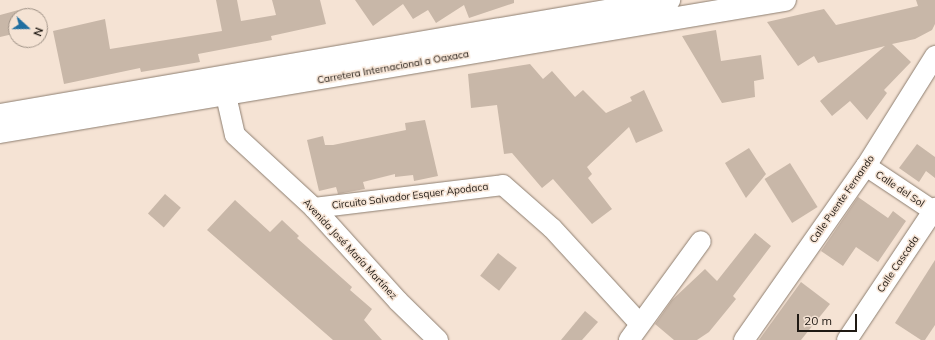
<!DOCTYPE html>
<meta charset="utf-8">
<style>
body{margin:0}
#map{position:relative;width:935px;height:340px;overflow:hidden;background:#f5e3d4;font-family:Mulish,sans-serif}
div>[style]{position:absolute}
.building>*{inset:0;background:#c8b7a8;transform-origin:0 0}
.roads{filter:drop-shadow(0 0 1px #8d7e70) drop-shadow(0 0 1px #8d7e70)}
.minor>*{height:20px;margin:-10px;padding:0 10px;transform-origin:10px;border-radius:10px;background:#fff}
.tertiary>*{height:22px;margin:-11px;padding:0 11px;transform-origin:11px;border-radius:11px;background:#fff}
span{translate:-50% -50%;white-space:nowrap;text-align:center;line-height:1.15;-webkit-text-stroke:3px #f5e3d4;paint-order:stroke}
.street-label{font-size:10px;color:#201a14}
.north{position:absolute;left:8px;top:8px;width:40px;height:40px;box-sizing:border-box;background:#f5e3d4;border:1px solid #a09387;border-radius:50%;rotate:111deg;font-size:11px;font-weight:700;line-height:16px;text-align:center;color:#201a14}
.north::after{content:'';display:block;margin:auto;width:14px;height:18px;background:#1f6ea0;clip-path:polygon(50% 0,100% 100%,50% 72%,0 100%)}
.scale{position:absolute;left:797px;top:314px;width:60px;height:18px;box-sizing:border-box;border:2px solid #201a14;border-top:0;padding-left:5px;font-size:12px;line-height:14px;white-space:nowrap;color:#201a14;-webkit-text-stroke:3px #f5e3d4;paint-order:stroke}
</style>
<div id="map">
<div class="building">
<div style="clip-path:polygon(216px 0,237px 0,241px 21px,276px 15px,272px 0,320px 0,326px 24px,271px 36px,272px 40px,198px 54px,200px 62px,141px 72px,140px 68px,64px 84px,53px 31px,105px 19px,110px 49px,222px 31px)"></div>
<div style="clip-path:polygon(355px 0,514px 0,514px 3px,469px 18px,464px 5px,436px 23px,428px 10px,413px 19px,403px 4px,373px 26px)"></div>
<div style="clip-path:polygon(916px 0,935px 0,935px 24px,932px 30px,915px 39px,892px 44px,911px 62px,884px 90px,887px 93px,867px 120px,850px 101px,832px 116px,820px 101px,885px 46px,818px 63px,814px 56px,798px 66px,767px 22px,824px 9px,836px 25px,918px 6px)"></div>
<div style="clip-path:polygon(26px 8px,28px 16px,16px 16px,16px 40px,26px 40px,15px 43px,13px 34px,0 37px,0 15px)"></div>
<div style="clip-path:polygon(716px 30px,721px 61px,761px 55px,764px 79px,754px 81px,755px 97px,722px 103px,682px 36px)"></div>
<div style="clip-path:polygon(530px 64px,543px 79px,552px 71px,575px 97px,583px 90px,606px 113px,632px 101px,630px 97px,644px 90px,663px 131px,636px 143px,629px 127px,587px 167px,592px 174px,588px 178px,612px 209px,592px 224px,553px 179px,542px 188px,512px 153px,504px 154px,497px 105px,471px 108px,468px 74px)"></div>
<div style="clip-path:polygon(425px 120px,438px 176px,414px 181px,413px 175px,395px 177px,395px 174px,363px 182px,365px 189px,338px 194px,336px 187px,319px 191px,307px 140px,323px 136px,325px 145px,333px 145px,406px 130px,405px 123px)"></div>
<div style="clip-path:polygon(917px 144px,935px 157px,935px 178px,926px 171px,919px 182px,899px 168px)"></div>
<div style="clip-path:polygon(749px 148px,766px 174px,746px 198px,725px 163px)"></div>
<div style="left:790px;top:163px;width:52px;height:30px;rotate:58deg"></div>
<div style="left:165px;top:194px;width:21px;height:26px;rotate:41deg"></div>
<div style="clip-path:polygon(858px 197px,888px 218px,893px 211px,906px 221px,878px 262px,856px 247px,843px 266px,821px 251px)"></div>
<div style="clip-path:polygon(235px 200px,270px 232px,282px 220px,299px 236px,297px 238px,352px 287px,350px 290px,372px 309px,364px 320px,382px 340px,333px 340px,207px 230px)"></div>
<div style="clip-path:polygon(755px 233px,771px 246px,733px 296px,736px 299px,709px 332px,697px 340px,674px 340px,655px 324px,672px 300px,705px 269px,717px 281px)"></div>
<div style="left:498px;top:253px;width:24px;height:29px;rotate:38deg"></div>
<div style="clip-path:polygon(935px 260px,935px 325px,925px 340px,921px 340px,895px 323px)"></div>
<div style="clip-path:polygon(801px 282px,830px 304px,801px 340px,759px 340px)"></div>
<div style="clip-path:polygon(585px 311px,598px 322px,582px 340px,561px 340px)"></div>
</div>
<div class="roads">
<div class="minor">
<div style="left:222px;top:78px;width:58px;rotate:77.2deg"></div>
<div style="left:235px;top:135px;width:108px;rotate:42.7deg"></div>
<div style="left:314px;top:208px;width:125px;rotate:47.9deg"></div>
<div style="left:398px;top:301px;width:56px;rotate:44.3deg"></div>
<div style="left:866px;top:166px;width:83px;rotate:33.7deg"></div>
<div style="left:314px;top:208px;width:190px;rotate:-6.9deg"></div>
<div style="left:503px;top:185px;width:65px;rotate:41.3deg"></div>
<div style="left:552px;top:228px;width:130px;rotate:47.5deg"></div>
<div style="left:629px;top:340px;width:122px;rotate:-54deg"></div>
<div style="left:744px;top:340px;width:213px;rotate:-55deg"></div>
<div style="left:866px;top:166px;width:130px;rotate:-57.9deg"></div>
<div style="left:847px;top:340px;width:159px;rotate:-56.3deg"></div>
</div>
<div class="tertiary">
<div style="left:0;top:115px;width:679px;rotate:-9.75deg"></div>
<div style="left:0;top:132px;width:796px;rotate:-9.55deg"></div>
</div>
</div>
<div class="street-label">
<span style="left:393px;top:67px;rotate:-10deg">Carretera Internacional a Oaxaca</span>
<span style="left:900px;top:189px;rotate:34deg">Calle del Sol</span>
<span style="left:410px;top:196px;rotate:-7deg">Circuito Salvador Esquer Apodaca</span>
<span style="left:842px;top:199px;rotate:-55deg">Calle Puente Fernando</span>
<span style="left:350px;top:249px;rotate:47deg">Avenida José María Martínez</span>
<span style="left:898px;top:264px;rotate:-56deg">Calle Cascada</span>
</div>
<div class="north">N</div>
<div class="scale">20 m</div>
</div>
